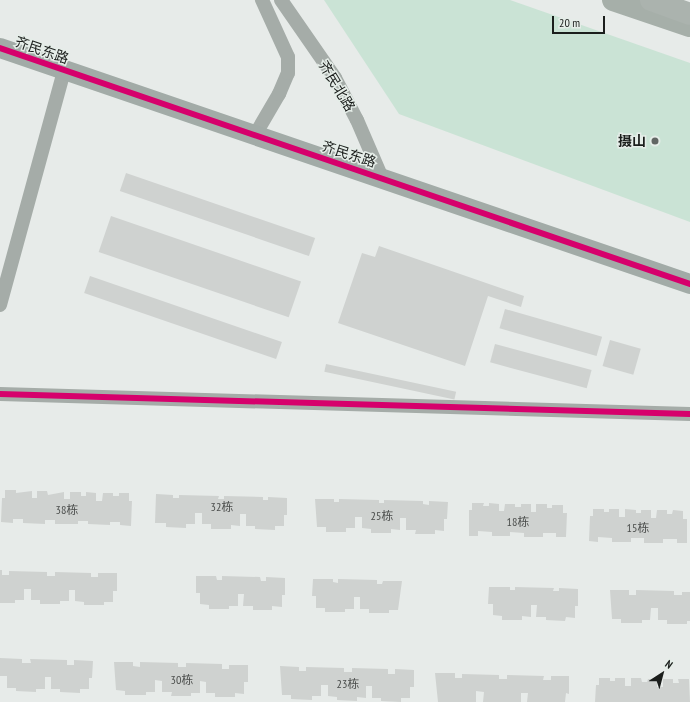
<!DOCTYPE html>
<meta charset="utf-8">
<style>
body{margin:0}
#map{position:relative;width:690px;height:702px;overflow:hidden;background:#e7ebe9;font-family:"PT Sans Narrow","Noto Sans SC",sans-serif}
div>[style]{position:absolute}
.green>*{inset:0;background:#cae3d5}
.building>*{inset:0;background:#cfd2d0;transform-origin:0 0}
.street>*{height:14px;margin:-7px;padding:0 7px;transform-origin:7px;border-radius:7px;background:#a5aca8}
.secondary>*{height:20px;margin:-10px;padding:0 10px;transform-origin:10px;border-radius:10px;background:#a2aba7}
.primary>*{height:22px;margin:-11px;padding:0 11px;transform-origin:11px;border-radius:11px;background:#a6afa9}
.highway>*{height:22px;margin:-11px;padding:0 11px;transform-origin:11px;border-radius:11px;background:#abb3ae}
.cycleway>*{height:6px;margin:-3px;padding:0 3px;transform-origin:3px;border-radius:3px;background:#d6006c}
.dots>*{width:11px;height:11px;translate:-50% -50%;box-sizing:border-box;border:2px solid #e5ede8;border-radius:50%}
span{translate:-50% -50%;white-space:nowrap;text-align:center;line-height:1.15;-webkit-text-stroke:3px #e5ede8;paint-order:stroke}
.number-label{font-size:12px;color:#4a4d4b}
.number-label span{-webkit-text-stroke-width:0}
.street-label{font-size:14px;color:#1b1e1c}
.poi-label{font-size:14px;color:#1b1e1c;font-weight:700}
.right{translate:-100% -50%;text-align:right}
.north{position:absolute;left:642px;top:654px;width:40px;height:40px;-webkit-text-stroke:3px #e5ede8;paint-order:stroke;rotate:36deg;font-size:11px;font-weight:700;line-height:16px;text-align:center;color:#1b1e1c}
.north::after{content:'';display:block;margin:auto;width:14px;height:18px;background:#1b1e1c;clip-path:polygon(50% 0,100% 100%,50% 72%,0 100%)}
.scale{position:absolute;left:552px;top:16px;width:53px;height:18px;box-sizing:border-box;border:2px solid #1b1e1c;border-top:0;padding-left:5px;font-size:12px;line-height:14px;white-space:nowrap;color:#1b1e1c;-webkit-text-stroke:3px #e5ede8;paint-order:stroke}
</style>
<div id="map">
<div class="green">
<div style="clip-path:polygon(324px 0,510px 0,690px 63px,690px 222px,399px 114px)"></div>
</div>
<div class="building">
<div style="left:126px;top:173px;width:200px;height:19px;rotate:19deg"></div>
<div style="left:111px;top:216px;width:201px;height:38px;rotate:19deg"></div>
<div style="clip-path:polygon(379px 246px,524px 296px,521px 307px,488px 296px,465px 366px,338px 323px,362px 253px,375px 257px)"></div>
<div style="left:90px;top:276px;width:203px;height:18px;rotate:19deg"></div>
<div style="left:505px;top:309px;width:101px;height:20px;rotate:16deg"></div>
<div style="left:610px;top:340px;width:32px;height:27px;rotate:16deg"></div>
<div style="left:495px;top:344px;width:100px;height:19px;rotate:15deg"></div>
<div style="left:326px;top:364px;width:133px;height:8px;rotate:12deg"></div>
<div style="clip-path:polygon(5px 490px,16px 490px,16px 493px,32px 491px,32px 498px,37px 498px,37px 491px,47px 491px,48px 495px,64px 492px,64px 499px,70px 499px,70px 492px,81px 492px,81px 496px,86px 496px,86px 492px,96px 493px,96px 501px,102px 501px,103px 493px,113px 493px,113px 496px,119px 496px,119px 493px,129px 493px,129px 501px,132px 501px,131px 526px,120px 525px,120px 522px,110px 522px,110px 525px,88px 524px,88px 521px,78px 521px,78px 524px,55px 524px,55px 520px,45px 520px,45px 524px,23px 523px,23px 519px,13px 519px,13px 523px,1px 522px,2px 498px,5px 498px)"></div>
<div style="clip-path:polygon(156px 494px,173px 495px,173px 498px,179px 498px,179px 495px,219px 496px,218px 499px,224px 499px,224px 496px,263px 497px,263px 500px,268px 500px,268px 497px,287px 498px,287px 515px,284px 515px,284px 526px,275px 526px,275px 530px,255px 529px,255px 526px,246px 526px,246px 514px,240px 514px,240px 526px,231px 525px,231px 529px,211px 529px,211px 524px,202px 524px,202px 513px,195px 513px,195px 524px,186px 524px,186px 528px,166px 527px,166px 523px,155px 523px)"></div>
<div style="clip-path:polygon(315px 499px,334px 499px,334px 502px,339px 502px,339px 499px,379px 500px,379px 503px,384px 503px,384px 500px,423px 501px,423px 504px,429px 505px,429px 501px,448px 502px,447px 519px,444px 519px,444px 531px,435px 530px,435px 534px,415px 534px,416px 530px,406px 530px,406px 518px,400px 518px,400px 530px,391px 529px,391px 533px,371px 533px,371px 529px,362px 528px,362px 517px,355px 517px,355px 528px,346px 528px,346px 532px,326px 532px,326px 527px,317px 527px)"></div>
<div style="clip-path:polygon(472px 503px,484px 503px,483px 506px,489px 506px,489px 503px,499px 504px,499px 511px,504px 511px,505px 504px,515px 504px,515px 507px,521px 507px,521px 504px,531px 504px,531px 512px,536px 512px,536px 504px,547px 504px,547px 508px,552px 508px,552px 505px,563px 505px,563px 513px,567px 513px,566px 537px,556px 537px,556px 533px,543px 533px,543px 537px,524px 537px,524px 533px,510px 532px,510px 536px,492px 536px,492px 532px,478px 531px,478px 536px,469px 536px,469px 510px,472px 510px)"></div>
<div style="clip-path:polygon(593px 509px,604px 509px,604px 512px,609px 512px,609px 509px,619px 509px,619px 517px,625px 517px,625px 509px,636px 510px,636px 513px,641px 513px,641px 510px,651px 510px,651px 518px,656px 518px,657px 510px,667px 510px,667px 514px,672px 514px,673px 510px,683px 511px,683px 519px,687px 519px,687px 543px,677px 543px,677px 539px,663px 539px,663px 543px,644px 543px,644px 538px,631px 538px,631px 542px,612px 542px,612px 538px,598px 537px,598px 542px,589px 541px,590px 516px,593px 516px)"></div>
<div style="clip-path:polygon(0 570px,2px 570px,2px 575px,9px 575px,9px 571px,47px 572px,47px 576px,55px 576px,55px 572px,91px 573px,91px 577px,98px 577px,98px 573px,117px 573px,117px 591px,113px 591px,113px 602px,104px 602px,104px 605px,84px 605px,84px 602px,75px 601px,75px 590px,69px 590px,69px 601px,60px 601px,60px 604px,40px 604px,40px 600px,31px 600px,31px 589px,24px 589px,24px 600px,15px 600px,15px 603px,0 603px)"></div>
<div style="clip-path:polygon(196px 576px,216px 576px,217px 580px,222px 580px,222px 576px,260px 577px,261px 581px,266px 581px,266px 577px,285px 578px,285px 595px,282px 595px,282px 607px,272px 606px,272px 610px,253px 610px,253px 606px,243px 606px,244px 594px,238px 594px,238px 606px,229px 606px,229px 609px,209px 609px,209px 605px,200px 604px,200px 593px,196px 593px)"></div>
<div style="clip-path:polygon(313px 579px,333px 579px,333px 582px,338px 583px,338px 579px,377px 580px,377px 584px,382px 584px,383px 581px,402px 581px,398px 610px,389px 610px,389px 613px,369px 613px,369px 609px,360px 609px,360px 597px,354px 597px,354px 609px,345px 609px,345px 612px,325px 612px,325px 608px,316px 608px,316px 596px,312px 596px)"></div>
<div style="clip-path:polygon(489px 587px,510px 587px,510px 590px,515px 590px,515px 587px,554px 588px,553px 591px,559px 591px,559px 588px,578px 589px,578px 606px,575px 606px,575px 618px,566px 617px,565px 621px,546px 620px,546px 617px,536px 617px,537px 605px,531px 605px,531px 617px,522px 616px,522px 620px,502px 620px,502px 616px,493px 615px,493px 604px,488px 604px)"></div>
<div style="clip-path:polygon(610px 590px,629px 590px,629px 595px,636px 595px,636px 590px,674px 591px,674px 595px,682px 595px,682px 592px,690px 592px,690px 621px,687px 621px,687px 624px,667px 624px,667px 620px,658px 620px,658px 608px,651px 608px,650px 620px,642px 620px,642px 623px,621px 623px,621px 619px,612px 619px)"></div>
<div style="clip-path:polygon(0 658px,22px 659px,22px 663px,31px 663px,30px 659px,67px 660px,67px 665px,74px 665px,74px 660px,93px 661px,92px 678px,89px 678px,89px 689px,80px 689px,80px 693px,60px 692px,60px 689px,51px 689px,51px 677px,45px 677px,45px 689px,36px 689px,36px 692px,16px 691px,16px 688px,7px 688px,7px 676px,0 676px)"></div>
<div style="clip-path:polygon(114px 662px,133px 662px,133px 666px,140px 667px,140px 662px,178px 663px,178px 667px,186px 667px,186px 663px,222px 664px,222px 669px,229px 669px,229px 665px,248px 665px,248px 682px,244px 682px,244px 694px,235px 693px,235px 697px,215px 697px,215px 693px,206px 693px,206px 682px,200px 681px,200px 693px,191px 693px,191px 696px,171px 696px,172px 692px,162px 692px,162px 681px,155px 680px,155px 692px,146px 692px,146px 695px,125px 695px,125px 691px,116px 690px)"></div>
<div style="clip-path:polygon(280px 666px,299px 667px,299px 671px,306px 671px,306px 667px,344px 668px,344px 672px,352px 672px,352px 668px,388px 669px,388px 674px,395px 674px,395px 669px,414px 670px,414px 687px,410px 687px,410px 698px,401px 698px,401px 702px,381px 701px,381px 698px,372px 698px,372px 686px,366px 686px,366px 698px,357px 697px,357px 701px,337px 700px,337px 697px,328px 696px,328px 685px,321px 685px,321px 696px,312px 696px,312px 700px,291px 699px,291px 695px,282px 695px)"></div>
<div style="clip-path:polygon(435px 673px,455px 673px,455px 678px,462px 678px,462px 674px,499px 675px,499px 679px,507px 679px,507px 675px,544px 676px,543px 680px,551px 680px,551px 676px,569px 676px,569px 694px,566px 693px,565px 702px,527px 702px,528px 693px,521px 693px,521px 702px,483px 702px,484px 692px,476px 691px,476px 702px,438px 702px)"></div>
<div style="clip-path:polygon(599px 678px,610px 678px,610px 681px,615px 681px,615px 678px,625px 678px,625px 686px,631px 686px,631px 678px,641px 678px,642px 682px,647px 682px,648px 679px,657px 679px,657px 687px,663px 687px,663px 679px,673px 679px,673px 683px,679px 683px,678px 679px,689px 679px,690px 702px,595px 702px,596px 685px,599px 685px)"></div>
</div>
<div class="street">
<div style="left:281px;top:0;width:95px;rotate:55.3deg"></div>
<div style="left:335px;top:78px;width:47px;rotate:62.4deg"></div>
<div style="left:357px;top:120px;width:63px;rotate:66.7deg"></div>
<div style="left:255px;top:135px;width:48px;rotate:-59.7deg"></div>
<div style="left:279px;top:94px;width:23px;rotate:-67deg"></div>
<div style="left:288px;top:73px;width:16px;rotate:-90deg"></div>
<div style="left:288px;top:57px;width:63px;rotate:-114.5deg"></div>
<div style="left:0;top:305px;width:243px;rotate:-74.7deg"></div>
<div style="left:0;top:394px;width:690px;rotate:1.66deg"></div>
</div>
<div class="secondary">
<div style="left:0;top:48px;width:729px;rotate:18.88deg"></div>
</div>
<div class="primary">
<div style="left:613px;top:0;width:81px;rotate:18.7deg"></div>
</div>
<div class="highway">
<div style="left:651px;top:0;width:41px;rotate:19.7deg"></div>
</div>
<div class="cycleway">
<div style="left:0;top:48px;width:729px;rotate:18.88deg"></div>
<div style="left:0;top:394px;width:690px;rotate:1.66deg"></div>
</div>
<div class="dots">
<div style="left:655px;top:141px;background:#626664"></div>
</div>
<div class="number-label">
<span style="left:222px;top:507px">32栋</span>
<span style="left:67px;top:510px">38栋</span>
<span style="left:382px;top:516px">25栋</span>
<span style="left:518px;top:522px">18栋</span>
<span style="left:638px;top:528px">15栋</span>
<span style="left:182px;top:680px">30栋</span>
<span style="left:348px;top:684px">23栋</span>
</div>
<div class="street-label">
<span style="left:42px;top:50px;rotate:19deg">齐民东路</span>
<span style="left:337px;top:86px;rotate:59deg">齐民北路</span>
<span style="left:349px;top:154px;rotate:18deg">齐民东路</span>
</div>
<div class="poi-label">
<span class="right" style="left:646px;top:141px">摄山</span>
</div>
<div class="north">N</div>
<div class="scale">20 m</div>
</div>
